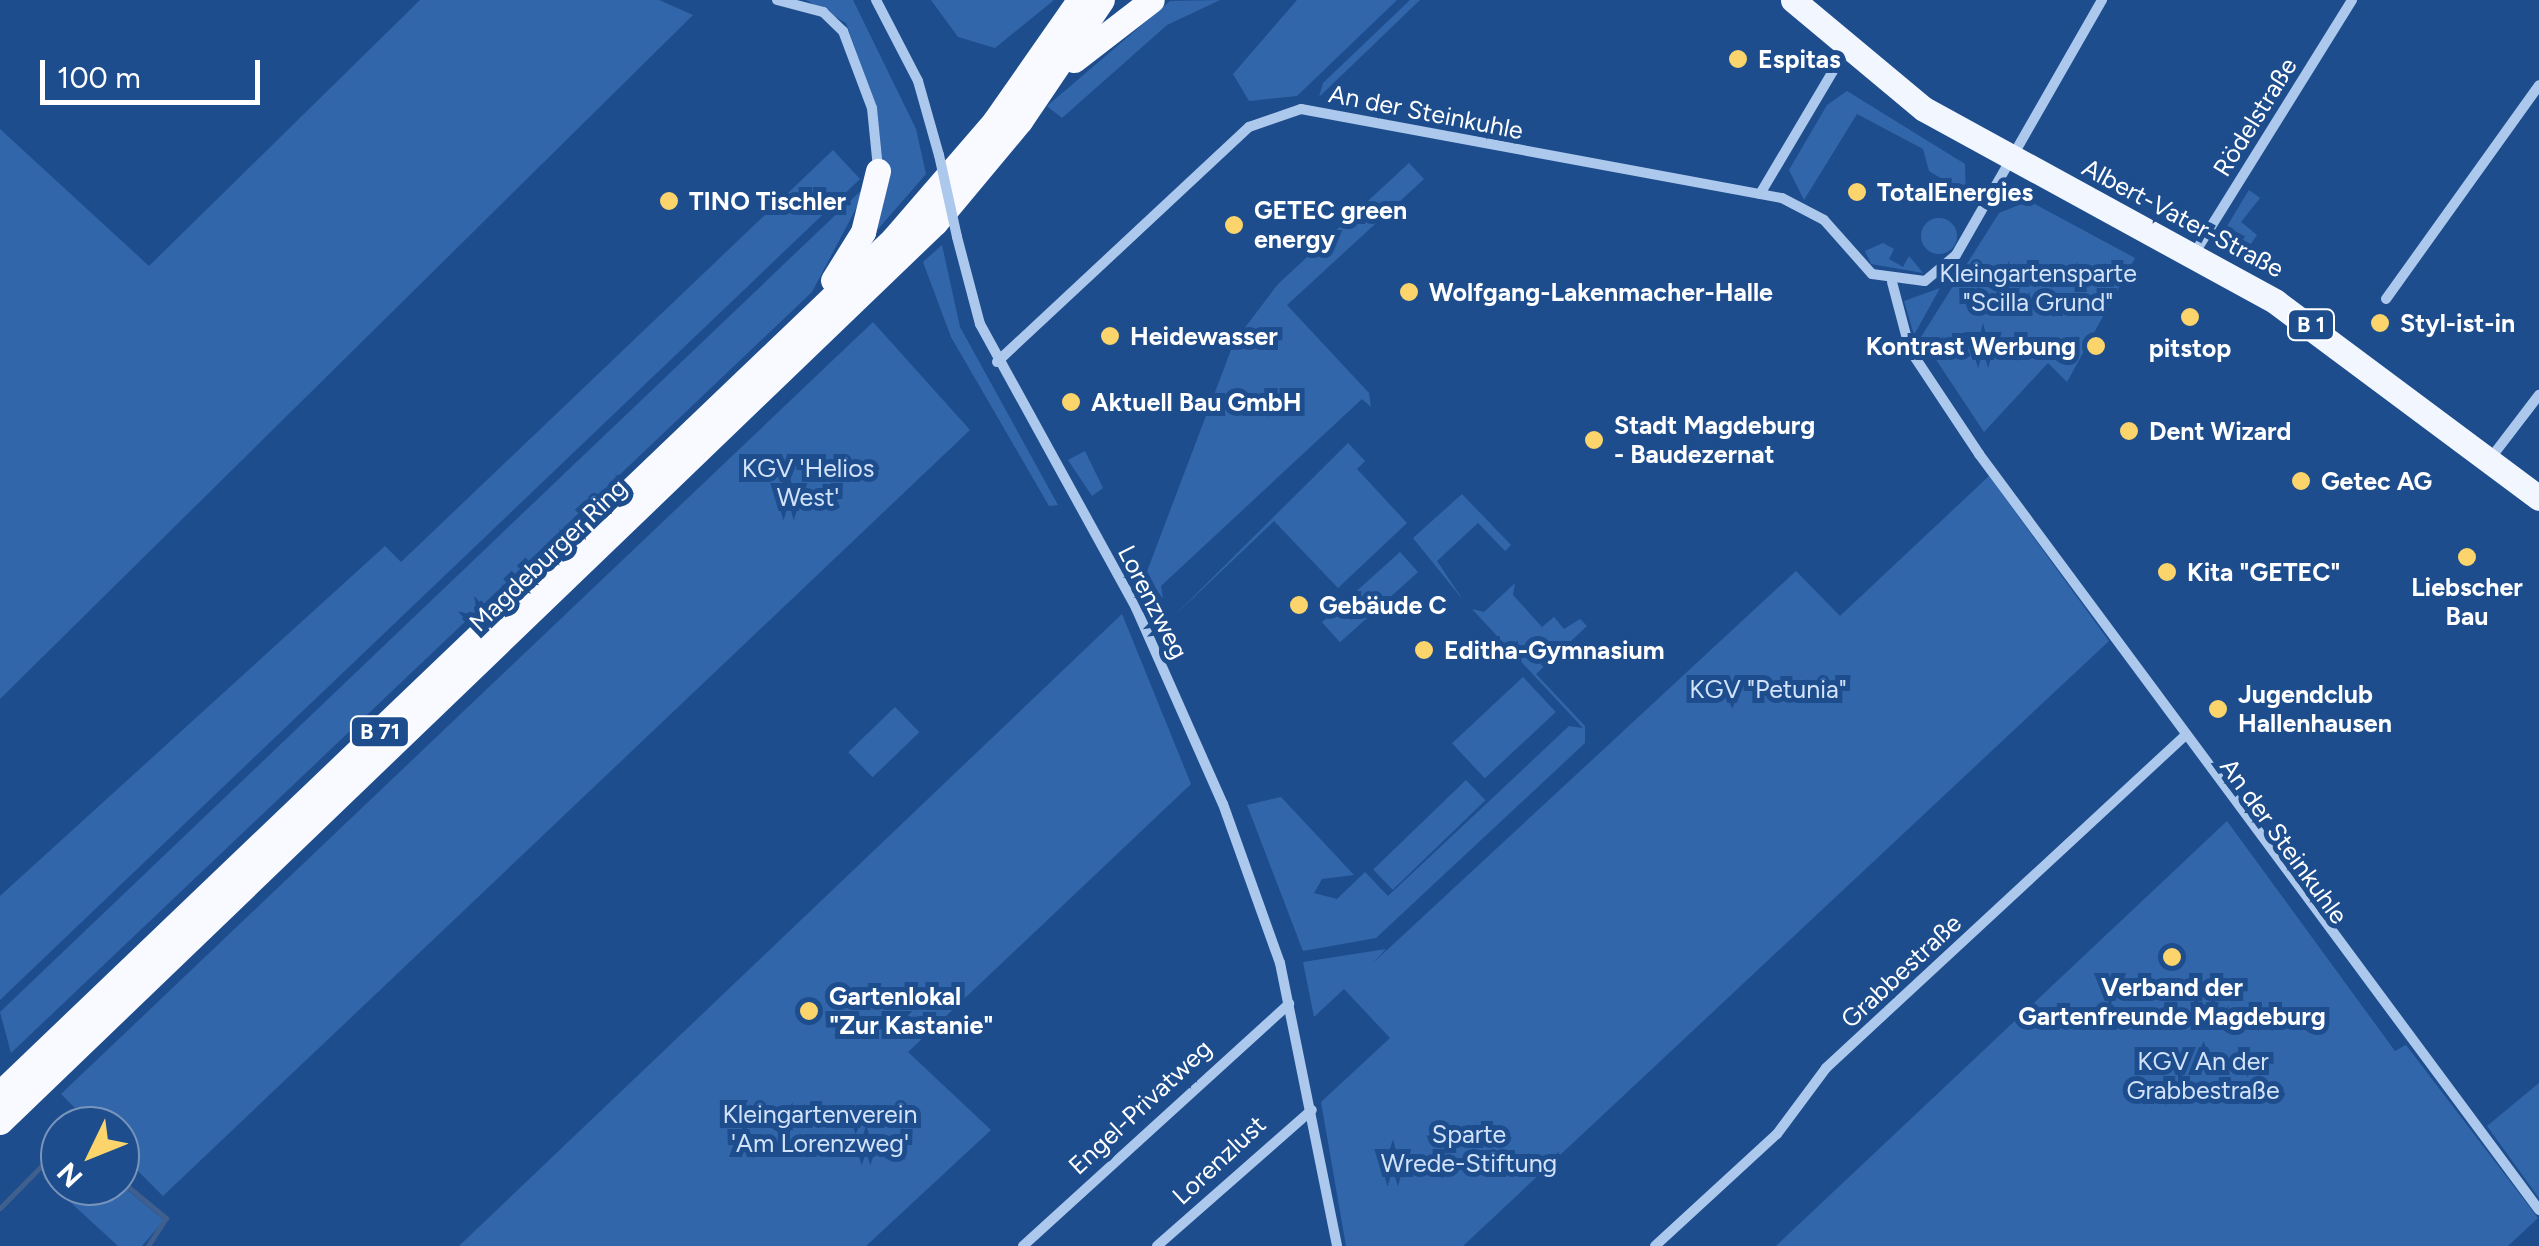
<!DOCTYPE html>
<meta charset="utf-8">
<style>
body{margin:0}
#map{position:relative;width:2539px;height:1246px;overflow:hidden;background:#1e4d8d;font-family:Figtree,sans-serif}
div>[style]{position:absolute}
.green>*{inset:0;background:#3266aa;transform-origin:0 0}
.round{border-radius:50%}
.stream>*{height:5px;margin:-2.5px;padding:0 2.5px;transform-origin:2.5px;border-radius:2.5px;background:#3f608e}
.minor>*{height:10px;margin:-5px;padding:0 5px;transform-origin:5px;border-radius:5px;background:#acc8ec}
.primary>*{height:25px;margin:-12.5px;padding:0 12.5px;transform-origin:12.5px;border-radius:12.5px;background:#f1f6ff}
.trunk>*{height:25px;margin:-12.5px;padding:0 12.5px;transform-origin:12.5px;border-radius:12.5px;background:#f8faff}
.minor-bridge>*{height:10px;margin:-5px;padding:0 5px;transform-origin:5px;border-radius:5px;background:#acc8ec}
.dots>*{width:28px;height:28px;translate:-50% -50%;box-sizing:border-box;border:5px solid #1e4d8d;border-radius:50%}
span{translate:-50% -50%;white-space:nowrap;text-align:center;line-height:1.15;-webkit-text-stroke:10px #1e4d8d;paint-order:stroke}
.shield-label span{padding:2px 8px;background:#1e4d8d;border:2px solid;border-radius:8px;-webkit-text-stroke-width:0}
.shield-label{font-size:22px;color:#fff;font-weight:700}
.poi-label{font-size:25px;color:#fff;font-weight:700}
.left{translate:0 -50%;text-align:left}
.right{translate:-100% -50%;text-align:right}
.street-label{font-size:25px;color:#fff}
.park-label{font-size:25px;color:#d1e2f9}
.north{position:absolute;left:40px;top:1106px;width:100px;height:100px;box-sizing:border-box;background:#1e4d8d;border:2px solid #7894bb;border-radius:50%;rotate:227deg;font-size:28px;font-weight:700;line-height:40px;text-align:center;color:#fff}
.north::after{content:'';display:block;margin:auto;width:35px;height:45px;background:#fbd46b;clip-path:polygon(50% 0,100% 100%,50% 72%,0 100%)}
.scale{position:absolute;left:40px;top:60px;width:220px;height:45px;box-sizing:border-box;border:5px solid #fff;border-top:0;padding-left:12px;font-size:30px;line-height:35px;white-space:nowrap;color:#fff;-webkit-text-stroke:8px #1e4d8d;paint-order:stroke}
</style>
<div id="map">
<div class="green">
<div style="clip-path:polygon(420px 0,659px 0,693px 15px,0 699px,0 129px,149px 266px)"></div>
<div style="clip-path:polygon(806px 0,853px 0,916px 129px,926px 174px,865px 244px,884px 175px,877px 109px,846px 23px)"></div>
<div style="clip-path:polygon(931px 0,1054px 0,995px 48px,958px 37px)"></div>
<div style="clip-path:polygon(1220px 0,1167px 25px,1062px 118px,1047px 106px,1170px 1px)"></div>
<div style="clip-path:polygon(1297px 0,1397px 0,1297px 96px,1249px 101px,1233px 74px)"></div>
<div style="clip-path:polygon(1410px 0,1420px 0,1319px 97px,1323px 83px)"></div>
<div style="clip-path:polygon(1847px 91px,1965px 164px,1966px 204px,1958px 200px,1962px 191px,1929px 171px,1923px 149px,1857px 114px,1804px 200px,1789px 170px,1827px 105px)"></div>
<div style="clip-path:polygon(833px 150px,860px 179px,0 1000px,0 896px,385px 546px,401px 562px)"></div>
<div style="clip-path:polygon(1409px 163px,1424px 179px,1287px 305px,1369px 393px,1371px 407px,1362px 399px,1161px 586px,1163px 599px,1146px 574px,1234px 342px,1278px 284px)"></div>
<div style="clip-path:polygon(870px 182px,812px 292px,11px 1053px,0 1012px)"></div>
<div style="clip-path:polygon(2249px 190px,2260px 198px,2241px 222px,2257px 235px,2246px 251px,2221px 236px)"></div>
<div style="clip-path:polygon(2029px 201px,2135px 258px,2067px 382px,2048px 363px,1984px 432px,1921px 337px,1999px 213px)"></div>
<div class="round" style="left:1921px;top:218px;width:36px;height:36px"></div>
<div style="clip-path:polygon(1883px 243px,1894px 249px,1889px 259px,1903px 267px,1909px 256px,1923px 273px,1871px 264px,1865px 251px)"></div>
<div style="clip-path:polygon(942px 245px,960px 327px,1058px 505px,1049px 506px,951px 337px,923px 262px)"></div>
<div style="clip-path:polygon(1940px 288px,1914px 335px,1904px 301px)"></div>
<div style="clip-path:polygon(873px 322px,970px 430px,163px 1196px,120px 1153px,120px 1126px,93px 1126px,61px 1094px)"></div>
<div style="clip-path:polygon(1348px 443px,1365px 461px,1357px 469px,1407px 523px,1338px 588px,1274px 521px,1172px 618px)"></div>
<div style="clip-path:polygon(1085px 451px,1103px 488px,1092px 496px,1068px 460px)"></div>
<div style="clip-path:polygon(1989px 476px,2109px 641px,1463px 1246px,1346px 1246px,1321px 1102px,1390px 1038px,1344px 989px,1314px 1017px,1303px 962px,1386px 949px,1373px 963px,1796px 571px,1840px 616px)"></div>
<div style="clip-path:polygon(1462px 494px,1511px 545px,1505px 551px,1478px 523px,1437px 561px,1463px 600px,1413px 538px)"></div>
<div style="left:1400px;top:552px;width:27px;height:105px;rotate:48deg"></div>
<div style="clip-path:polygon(1515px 583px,1513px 595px,1542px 627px,1554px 617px,1564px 629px,1580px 619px,1587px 626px,1536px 674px,1585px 726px,1585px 743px,1376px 938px,1303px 951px,1247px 805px,1281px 797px,1354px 875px,1322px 879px,1314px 893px,1337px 899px,1365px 872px,1388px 896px,1569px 726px,1583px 728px,1472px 609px,1484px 612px)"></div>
<div style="clip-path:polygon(1122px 614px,1191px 784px,908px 1052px,991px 1130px,866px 1246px,459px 1246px)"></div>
<div style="left:1523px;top:677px;width:48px;height:97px;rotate:47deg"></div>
<div style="left:895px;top:707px;width:35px;height:65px;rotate:46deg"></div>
<div style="left:1466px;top:780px;width:28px;height:129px;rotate:46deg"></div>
<div style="clip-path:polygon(2227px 821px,2395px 1051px,2406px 1045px,2538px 1218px,2508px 1246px,1776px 1246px)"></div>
<div style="clip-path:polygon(2539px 1083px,2539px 1198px,2487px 1126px)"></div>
<div style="clip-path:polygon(60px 1158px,60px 1186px,120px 1184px,164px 1220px,142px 1246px,118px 1246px,44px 1178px)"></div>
</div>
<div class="stream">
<div style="left:120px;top:1180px;width:60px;rotate:39.6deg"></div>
<div style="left:166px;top:1218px;width:33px;rotate:123deg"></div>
<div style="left:0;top:1208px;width:86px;rotate:-45.5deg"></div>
</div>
<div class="minor">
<div style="left:777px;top:0;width:48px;rotate:14.6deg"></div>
<div style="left:823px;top:12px;width:28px;rotate:44deg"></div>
<div style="left:843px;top:31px;width:82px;rotate:69.4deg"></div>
<div style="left:872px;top:108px;width:60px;rotate:84.3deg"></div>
<div style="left:876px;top:0;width:91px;rotate:62.6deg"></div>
<div style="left:918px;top:81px;width:77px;rotate:74.2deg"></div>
<div style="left:1760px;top:194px;width:166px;rotate:-59.3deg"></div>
<div style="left:957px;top:237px;width:90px;rotate:75.2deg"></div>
<div style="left:980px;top:324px;width:324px;rotate:61.2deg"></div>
<div style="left:1136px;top:608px;width:214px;rotate:66.1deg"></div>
<div style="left:1223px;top:804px;width:169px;rotate:70.3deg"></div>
<div style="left:1280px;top:963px;width:289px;rotate:78.6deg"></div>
<div style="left:2194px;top:254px;width:299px;rotate:-58.1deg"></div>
<div style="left:1892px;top:282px;width:70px;rotate:75.2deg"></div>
<div style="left:1910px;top:350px;width:125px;rotate:56.4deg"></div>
<div style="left:1979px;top:454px;width:941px;rotate:53.47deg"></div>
<div style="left:2386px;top:299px;width:263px;rotate:-54.4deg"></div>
<div style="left:997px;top:362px;width:345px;rotate:-43deg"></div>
<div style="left:1249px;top:127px;width:55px;rotate:-19.1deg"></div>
<div style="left:1301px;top:109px;width:489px;rotate:10.5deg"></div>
<div style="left:1782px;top:198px;width:47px;rotate:27.6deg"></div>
<div style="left:1824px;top:220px;width:72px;rotate:48.4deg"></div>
<div style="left:1872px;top:274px;width:53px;rotate:7.5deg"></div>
<div style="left:1925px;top:281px;width:40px;rotate:-40deg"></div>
<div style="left:1956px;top:255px;width:294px;rotate:-60.2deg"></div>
<div style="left:2490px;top:459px;width:81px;rotate:-52.6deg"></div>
<div style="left:1023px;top:1246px;width:360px;rotate:-42.3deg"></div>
<div style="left:1157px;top:1246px;width:206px;rotate:-41.3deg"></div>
<div style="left:1655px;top:1246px;width:166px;rotate:-42.6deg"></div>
<div style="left:1777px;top:1134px;width:82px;rotate:-53.4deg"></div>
<div style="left:1826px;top:1068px;width:490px;rotate:-42.8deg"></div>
</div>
<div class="primary">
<div style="left:1793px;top:0;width:170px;rotate:39.8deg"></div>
<div style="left:1924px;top:109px;width:401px;rotate:28.7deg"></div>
<div style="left:2276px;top:302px;width:328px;rotate:36.7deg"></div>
</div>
<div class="trunk">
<div style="left:1074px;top:60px;width:98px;rotate:-37.6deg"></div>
<div style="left:833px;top:280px;width:57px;rotate:-58deg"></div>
<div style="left:863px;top:232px;width:63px;rotate:-76.2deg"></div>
<div style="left:0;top:1093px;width:1236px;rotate:-43.72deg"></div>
<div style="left:893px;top:239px;width:155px;rotate:-49.2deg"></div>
<div style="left:994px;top:122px;width:149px;rotate:-55.1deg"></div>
<div style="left:0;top:1122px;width:1297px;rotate:-43.88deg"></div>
<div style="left:935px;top:223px;width:133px;rotate:-50.2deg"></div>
<div style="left:1020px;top:121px;width:146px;rotate:-55.9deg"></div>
</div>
<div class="minor-bridge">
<div style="left:939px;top:155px;width:84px;rotate:77.6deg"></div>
</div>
<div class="dots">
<div style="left:1738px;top:59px;background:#fbd46b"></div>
<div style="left:1857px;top:192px;background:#fbd46b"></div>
<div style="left:669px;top:201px;background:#fbd46b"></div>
<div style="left:1234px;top:225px;background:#fbd46b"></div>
<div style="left:1409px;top:292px;background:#fbd46b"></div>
<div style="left:2190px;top:317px;background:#fbd46b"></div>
<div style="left:2380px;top:323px;background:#fbd46b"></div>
<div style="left:1110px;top:336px;background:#fbd46b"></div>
<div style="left:2096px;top:346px;background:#fbd46b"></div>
<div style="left:1071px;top:402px;background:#fbd46b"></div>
<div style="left:2129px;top:431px;background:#fbd46b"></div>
<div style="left:1594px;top:440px;background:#fbd46b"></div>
<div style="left:2301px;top:481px;background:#fbd46b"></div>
<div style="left:2467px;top:557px;background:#fbd46b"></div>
<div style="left:2167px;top:572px;background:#fbd46b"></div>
<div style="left:1299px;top:605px;background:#fbd46b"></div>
<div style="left:1424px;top:650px;background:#fbd46b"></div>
<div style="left:2218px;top:709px;background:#fbd46b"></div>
<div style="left:2172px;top:957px;background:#fbd46b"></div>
<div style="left:809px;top:1011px;background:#fbd46b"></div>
</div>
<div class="shield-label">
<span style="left:2311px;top:325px">B 1</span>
<span style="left:380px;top:732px">B 71</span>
</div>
<div class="poi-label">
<span class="left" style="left:1758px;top:59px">Espitas</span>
<span class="left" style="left:1877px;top:192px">TotalEnergies</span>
<span class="left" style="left:689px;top:201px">TINO Tischler</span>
<span class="left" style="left:1254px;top:225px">GETEC green<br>energy</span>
<span class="left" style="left:1429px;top:292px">Wolfgang-Lakenmacher-Halle</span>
<span class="left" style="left:2400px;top:323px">Styl-ist-in</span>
<span class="left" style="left:1130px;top:336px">Heidewasser</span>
<span class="right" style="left:2076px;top:346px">Kontrast Werbung</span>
<span style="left:2190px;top:348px">pitstop</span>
<span class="left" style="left:1091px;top:402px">Aktuell Bau GmbH</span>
<span class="left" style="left:1614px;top:440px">Stadt Magdeburg<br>- Baudezernat</span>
<span class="left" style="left:2149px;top:431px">Dent Wizard</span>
<span class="left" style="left:2321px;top:481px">Getec AG</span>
<span class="left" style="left:2187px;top:572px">Kita "GETEC"</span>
<span style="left:2467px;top:602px">Liebscher<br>Bau</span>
<span class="left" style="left:1319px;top:605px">Gebäude C</span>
<span class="left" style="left:1444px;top:650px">Editha-Gymnasium</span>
<span class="left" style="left:2238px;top:709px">Jugendclub<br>Hallenhausen</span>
<span style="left:2172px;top:1002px">Verband der<br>Gartenfreunde Magdeburg</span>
<span class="left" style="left:829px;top:1011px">Gartenlokal<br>"Zur Kastanie"</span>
</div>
<div class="street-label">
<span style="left:1426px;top:112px;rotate:11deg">An der Steinkuhle</span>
<span style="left:2255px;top:117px;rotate:-58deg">Rödelstraße</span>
<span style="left:2183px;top:218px;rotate:28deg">Albert-Vater-Straße</span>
<span style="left:548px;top:555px;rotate:-44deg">Magdeburger Ring</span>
<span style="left:1153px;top:602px;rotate:63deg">Lorenzweg</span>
<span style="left:2284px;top:841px;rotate:54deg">An der Steinkuhle</span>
<span style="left:1901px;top:971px;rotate:-43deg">Grabbestraße</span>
<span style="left:1140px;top:1107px;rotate:-43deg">Engel-Privatweg</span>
<span style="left:1219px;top:1160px;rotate:-43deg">Lorenzlust</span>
</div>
<div class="park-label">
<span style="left:2038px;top:288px">Kleingartensparte<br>"Scilla Grund"</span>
<span style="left:808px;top:483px">KGV 'Helios<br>West'</span>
<span style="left:1768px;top:689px">KGV "Petunia"</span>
<span style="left:2203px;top:1076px">KGV An der<br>Grabbestraße</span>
<span style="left:820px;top:1129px">Kleingartenverein<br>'Am Lorenzweg'</span>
<span style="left:1469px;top:1149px">Sparte<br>Wrede-Stiftung</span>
</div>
<div class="north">N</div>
<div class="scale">100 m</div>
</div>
